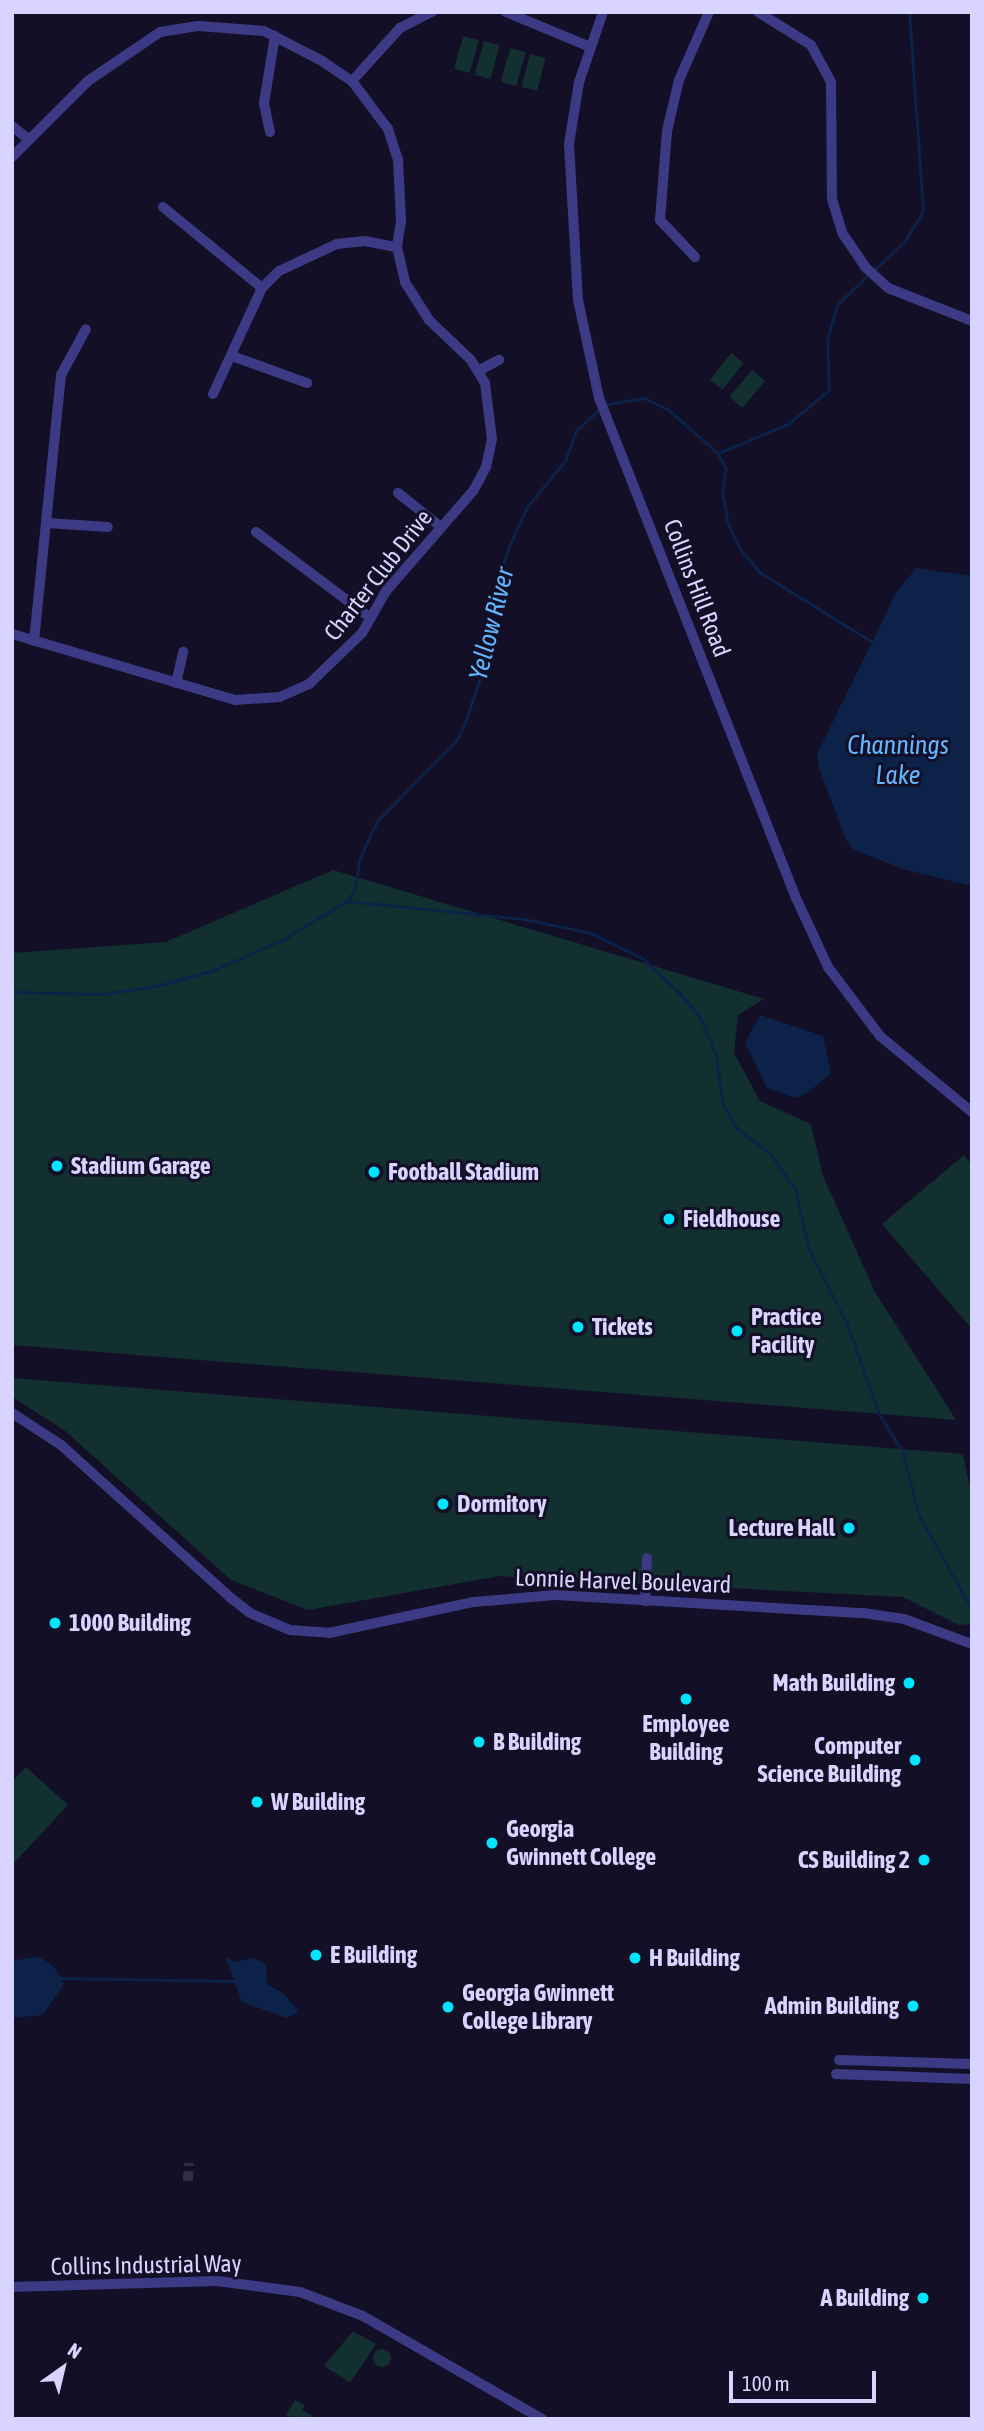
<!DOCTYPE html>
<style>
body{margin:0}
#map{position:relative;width:984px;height:2431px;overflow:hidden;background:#130f26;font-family:"Asap Condensed",sans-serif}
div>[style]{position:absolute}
.green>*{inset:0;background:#12302f;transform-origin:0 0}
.round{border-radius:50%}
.water>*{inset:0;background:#0c2248}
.stream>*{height:2.5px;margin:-1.25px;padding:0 1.25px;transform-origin:1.25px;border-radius:1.25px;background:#0c2248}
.minor-tunnel>*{height:10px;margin-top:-5px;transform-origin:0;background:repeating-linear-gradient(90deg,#312d47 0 10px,transparent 0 15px)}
.minor>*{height:10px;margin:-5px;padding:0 5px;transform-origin:5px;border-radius:5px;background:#3d3a85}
.dots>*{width:19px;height:19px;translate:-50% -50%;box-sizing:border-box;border:4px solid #130f26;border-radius:50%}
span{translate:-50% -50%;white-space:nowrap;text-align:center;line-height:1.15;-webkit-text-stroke:6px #130f26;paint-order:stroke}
.street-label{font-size:24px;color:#d9d4ff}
.poi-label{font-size:24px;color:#d9d4ff;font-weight:700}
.left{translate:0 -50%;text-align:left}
.right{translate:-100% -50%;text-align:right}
.water-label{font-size:26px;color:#62b6ff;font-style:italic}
.frame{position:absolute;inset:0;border:14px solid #d9d4ff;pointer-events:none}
.north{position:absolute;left:28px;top:2333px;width:70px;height:70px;-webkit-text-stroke:5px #130f26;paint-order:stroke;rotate:34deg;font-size:19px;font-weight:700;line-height:28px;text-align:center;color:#d9d4ff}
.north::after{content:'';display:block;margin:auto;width:24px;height:32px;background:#d9d4ff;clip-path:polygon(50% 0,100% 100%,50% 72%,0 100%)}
.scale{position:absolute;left:729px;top:2371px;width:147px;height:32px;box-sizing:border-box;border:4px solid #d9d4ff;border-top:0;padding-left:9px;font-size:21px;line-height:24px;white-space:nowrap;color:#d9d4ff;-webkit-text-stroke:5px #130f26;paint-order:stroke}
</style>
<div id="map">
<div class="green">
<div style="left:463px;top:36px;width:16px;height:34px;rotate:15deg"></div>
<div style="left:484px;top:41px;width:16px;height:35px;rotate:15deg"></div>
<div style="left:510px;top:48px;width:16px;height:35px;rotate:15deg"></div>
<div style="left:530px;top:54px;width:16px;height:34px;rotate:14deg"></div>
<div style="left:731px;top:353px;width:16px;height:34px;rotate:38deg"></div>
<div style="left:752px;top:370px;width:17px;height:35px;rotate:40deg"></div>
<div style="clip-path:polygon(333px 870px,764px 999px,738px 1015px,734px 1053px,760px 1101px,811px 1124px,823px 1176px,875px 1292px,956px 1420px,12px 1345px,12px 953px,166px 942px)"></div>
<div style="clip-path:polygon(964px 1155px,972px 1165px,972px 1329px,882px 1224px)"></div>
<div style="clip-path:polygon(12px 1378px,963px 1454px,972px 1497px,972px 1624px,959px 1625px,903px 1597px,500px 1576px,308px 1610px,231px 1580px,64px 1430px,12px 1397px)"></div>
<div style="clip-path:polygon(26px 1767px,68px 1805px,13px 1864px,12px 1782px)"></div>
<div style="clip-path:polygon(353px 2331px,376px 2344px,350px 2383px,324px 2366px)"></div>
<div class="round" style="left:373px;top:2349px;width:18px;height:18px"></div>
<div style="clip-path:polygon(295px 2400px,305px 2405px,302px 2410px,318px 2419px,286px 2416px)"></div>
</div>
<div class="water">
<div style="clip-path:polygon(916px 568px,972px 576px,972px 886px,906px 870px,854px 850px,846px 840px,819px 768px,817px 754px,896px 593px)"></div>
<div style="clip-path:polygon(760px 1015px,823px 1036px,831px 1073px,809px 1092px,796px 1098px,767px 1088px,745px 1043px)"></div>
<div style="clip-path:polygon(39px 1956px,55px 1968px,64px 1984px,43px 2015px,12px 2018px,12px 1961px)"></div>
<div style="clip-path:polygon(225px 1957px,235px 1962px,253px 1958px,266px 1964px,267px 1984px,283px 1993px,298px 2010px,296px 2014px,286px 2018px,242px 2002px)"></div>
</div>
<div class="stream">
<div style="left:874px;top:270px;width:42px;rotate:-43.1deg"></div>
<div style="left:905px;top:241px;width:35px;rotate:-59deg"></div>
<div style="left:923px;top:211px;width:199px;rotate:-94deg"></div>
<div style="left:607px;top:404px;width:38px;rotate:-9deg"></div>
<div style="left:645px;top:398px;width:27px;rotate:27deg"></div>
<div style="left:669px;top:410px;width:65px;rotate:41.3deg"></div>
<div style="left:718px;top:453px;width:17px;rotate:62deg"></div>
<div style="left:726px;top:468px;width:26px;rotate:97deg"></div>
<div style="left:723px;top:494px;width:29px;rotate:80deg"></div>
<div style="left:728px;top:523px;width:29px;rotate:65deg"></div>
<div style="left:740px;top:549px;width:32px;rotate:49deg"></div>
<div style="left:761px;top:573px;width:135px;rotate:31.7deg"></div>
<div style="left:719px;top:453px;width:75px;rotate:-22.8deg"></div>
<div style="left:788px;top:424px;width:53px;rotate:-39.7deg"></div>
<div style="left:829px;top:390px;width:50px;rotate:-92.3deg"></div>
<div style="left:827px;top:340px;width:36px;rotate:-74deg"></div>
<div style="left:837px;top:305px;width:45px;rotate:-44.1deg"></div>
<div style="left:347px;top:901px;width:178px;rotate:5.8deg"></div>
<div style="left:524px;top:919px;width:68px;rotate:11.8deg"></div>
<div style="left:591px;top:933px;width:57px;rotate:26.1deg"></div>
<div style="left:642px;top:958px;width:50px;rotate:42.6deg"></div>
<div style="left:679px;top:992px;width:34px;rotate:50deg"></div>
<div style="left:701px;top:1018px;width:39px;rotate:67deg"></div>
<div style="left:716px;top:1054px;width:50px;rotate:82deg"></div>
<div style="left:723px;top:1104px;width:29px;rotate:59deg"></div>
<div style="left:738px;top:1129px;width:40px;rotate:37deg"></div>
<div style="left:770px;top:1153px;width:45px;rotate:54.9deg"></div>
<div style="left:796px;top:1190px;width:60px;rotate:77.6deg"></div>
<div style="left:809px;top:1249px;width:83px;rotate:62.8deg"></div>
<div style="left:847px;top:1323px;width:98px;rotate:70.3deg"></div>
<div style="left:880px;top:1415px;width:44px;rotate:58.1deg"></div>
<div style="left:903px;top:1452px;width:65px;rotate:75.7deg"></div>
<div style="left:919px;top:1515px;width:108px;rotate:60.6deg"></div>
<div style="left:12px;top:992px;width:91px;rotate:1.3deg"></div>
<div style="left:103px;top:994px;width:59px;rotate:-8.8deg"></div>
<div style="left:161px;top:985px;width:58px;rotate:-15.9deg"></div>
<div style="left:217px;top:969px;width:73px;rotate:-24.1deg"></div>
<div style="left:284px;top:939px;width:74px;rotate:-31.1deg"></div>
<div style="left:347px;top:901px;width:14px;rotate:-56deg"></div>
<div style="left:355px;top:889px;width:29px;rotate:-82deg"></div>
<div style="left:359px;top:860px;width:43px;rotate:-65.2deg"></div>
<div style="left:377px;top:821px;width:112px;rotate:-45.4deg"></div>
<div style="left:456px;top:741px;width:18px;rotate:-63deg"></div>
<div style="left:464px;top:725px;width:58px;rotate:-70.9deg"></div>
<div style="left:483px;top:670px;width:75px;rotate:-82.3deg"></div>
<div style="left:493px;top:596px;width:49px;rotate:-72.3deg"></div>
<div style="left:508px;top:549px;width:46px;rotate:-65.7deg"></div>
<div style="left:527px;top:507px;width:60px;rotate:-50.4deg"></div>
<div style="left:565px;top:461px;width:32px;rotate:-70deg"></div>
<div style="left:576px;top:431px;width:34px;rotate:-43deg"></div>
<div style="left:61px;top:1978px;width:172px;rotate:1deg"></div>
</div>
<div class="minor-tunnel">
<div style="left:188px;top:2181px;width:18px;rotate:-87deg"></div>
</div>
<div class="minor">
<div style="left:506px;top:12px;width:91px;rotate:22.6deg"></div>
<div style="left:603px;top:12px;width:74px;rotate:108.9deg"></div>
<div style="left:579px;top:82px;width:63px;rotate:99.2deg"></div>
<div style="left:569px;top:144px;width:156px;rotate:86.7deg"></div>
<div style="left:578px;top:300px;width:100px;rotate:77.9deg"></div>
<div style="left:599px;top:398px;width:537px;rotate:68.5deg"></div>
<div style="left:796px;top:898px;width:76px;rotate:65.1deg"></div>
<div style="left:828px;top:967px;width:86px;rotate:53deg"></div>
<div style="left:880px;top:1036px;width:119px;rotate:39.6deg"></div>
<div style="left:758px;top:12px;width:62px;rotate:31.9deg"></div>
<div style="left:811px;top:45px;width:42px;rotate:61.6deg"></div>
<div style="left:831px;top:82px;width:117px;rotate:89.5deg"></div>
<div style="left:832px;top:199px;width:37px;rotate:73deg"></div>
<div style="left:843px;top:234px;width:40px;rotate:56deg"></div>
<div style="left:865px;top:267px;width:31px;rotate:42deg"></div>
<div style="left:888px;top:288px;width:90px;rotate:21.4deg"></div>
<div style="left:352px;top:81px;width:72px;rotate:-47.8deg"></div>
<div style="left:400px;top:28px;width:36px;rotate:-27deg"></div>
<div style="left:12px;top:126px;width:22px;rotate:39deg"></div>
<div style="left:270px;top:132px;width:30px;rotate:-102deg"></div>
<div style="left:264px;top:103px;width:68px;rotate:-80.7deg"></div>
<div style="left:12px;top:157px;width:107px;rotate:-45deg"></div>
<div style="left:88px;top:81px;width:87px;rotate:-34.2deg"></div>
<div style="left:160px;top:32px;width:38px;rotate:-9deg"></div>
<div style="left:198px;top:26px;width:66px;rotate:4.3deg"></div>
<div style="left:264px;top:31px;width:65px;rotate:27.3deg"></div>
<div style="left:322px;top:61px;width:36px;rotate:34deg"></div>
<div style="left:352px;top:81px;width:60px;rotate:53.1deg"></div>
<div style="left:388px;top:129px;width:32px;rotate:72deg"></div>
<div style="left:398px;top:159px;width:62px;rotate:87.2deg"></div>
<div style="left:401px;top:221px;width:26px;rotate:99deg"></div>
<div style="left:397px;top:247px;width:36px;rotate:77deg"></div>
<div style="left:405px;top:282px;width:45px;rotate:57.7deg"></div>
<div style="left:429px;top:320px;width:58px;rotate:43.6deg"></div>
<div style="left:471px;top:360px;width:27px;rotate:59deg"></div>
<div style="left:485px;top:383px;width:56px;rotate:82.9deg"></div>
<div style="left:492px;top:439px;width:29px;rotate:102deg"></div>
<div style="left:486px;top:467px;width:27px;rotate:118deg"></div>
<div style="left:473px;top:491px;width:133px;rotate:131deg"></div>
<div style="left:386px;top:591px;width:48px;rotate:119.7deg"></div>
<div style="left:362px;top:633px;width:74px;rotate:136.1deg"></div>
<div style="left:309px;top:684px;width:32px;rotate:156deg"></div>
<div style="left:280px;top:697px;width:45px;rotate:176.2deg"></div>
<div style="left:235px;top:700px;width:233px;rotate:-163.5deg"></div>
<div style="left:163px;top:207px;width:128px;rotate:39.3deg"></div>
<div style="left:695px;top:257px;width:51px;rotate:-133.4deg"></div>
<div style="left:660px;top:220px;width:89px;rotate:-85.5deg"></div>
<div style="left:667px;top:131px;width:52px;rotate:-76.8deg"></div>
<div style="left:679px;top:80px;width:74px;rotate:-66.2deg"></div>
<div style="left:232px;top:356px;width:80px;rotate:19.8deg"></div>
<div style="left:478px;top:371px;width:24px;rotate:-28deg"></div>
<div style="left:213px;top:394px;width:117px;rotate:-65.2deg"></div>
<div style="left:262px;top:288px;width:24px;rotate:-45deg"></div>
<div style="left:279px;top:271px;width:64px;rotate:-25deg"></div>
<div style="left:337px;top:244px;width:28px;rotate:-6deg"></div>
<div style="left:365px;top:241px;width:33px;rotate:11deg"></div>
<div style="left:398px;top:493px;width:55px;rotate:38.3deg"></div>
<div style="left:48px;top:523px;width:60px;rotate:3.8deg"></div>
<div style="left:256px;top:532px;width:140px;rotate:36.9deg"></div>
<div style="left:34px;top:641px;width:267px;rotate:-84.2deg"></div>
<div style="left:61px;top:375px;width:52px;rotate:-61.5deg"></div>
<div style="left:176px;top:683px;width:32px;rotate:-77deg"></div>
<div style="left:12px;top:1413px;width:59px;rotate:33.1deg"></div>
<div style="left:61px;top:1445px;width:229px;rotate:42deg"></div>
<div style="left:231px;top:1598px;width:24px;rotate:38deg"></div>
<div style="left:250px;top:1613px;width:43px;rotate:23deg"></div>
<div style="left:290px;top:1630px;width:39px;rotate:4deg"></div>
<div style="left:329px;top:1633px;width:148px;rotate:-12.1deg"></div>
<div style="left:474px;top:1602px;width:82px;rotate:-4.9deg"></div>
<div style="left:556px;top:1595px;width:308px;rotate:3.4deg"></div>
<div style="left:863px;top:1613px;width:41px;rotate:8.3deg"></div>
<div style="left:904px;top:1619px;width:72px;rotate:20.2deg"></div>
<div style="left:645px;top:1601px;width:43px;rotate:-87.3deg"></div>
<div style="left:839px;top:2060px;width:133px;rotate:1.7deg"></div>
<div style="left:836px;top:2074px;width:136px;rotate:2.1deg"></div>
<div style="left:12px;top:2287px;width:205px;rotate:-1.7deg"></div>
<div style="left:217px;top:2281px;width:84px;rotate:7.5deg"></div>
<div style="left:300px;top:2292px;width:67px;rotate:20.9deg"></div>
<div style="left:363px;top:2316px;width:207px;rotate:29.9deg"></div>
</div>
<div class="dots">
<div style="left:57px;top:1166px;background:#00e5ff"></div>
<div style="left:374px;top:1172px;background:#00e5ff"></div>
<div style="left:669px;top:1219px;background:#00e5ff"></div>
<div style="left:578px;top:1327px;background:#00e5ff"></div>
<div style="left:737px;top:1331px;background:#00e5ff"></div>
<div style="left:443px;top:1504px;background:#00e5ff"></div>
<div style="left:849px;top:1528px;background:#00e5ff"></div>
<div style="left:55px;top:1623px;background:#00e5ff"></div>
<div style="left:909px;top:1683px;background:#00e5ff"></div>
<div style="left:686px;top:1699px;background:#00e5ff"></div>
<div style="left:479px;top:1742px;background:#00e5ff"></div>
<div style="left:915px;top:1760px;background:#00e5ff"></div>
<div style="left:257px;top:1802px;background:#00e5ff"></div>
<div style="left:492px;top:1843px;background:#00e5ff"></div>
<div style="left:924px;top:1860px;background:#00e5ff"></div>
<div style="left:316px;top:1955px;background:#00e5ff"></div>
<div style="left:635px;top:1958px;background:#00e5ff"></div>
<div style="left:913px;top:2006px;background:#00e5ff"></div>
<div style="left:448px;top:2007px;background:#00e5ff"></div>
<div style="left:923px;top:2298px;background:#00e5ff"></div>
</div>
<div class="street-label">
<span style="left:378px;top:575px;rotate:-52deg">Charter Club Drive</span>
<span style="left:697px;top:588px;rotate:69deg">Collins Hill Road</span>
<span style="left:623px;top:1581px;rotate:2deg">Lonnie Harvel Boulevard</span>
<span style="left:146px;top:2265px;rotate:-1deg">Collins Industrial Way</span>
</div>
<div class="poi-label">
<span class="left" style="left:71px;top:1166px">Stadium Garage</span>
<span class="left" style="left:388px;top:1172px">Football Stadium</span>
<span class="left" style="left:683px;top:1219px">Fieldhouse</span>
<span class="left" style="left:751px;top:1331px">Practice<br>Facility</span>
<span class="left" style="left:592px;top:1327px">Tickets</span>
<span class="left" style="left:457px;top:1504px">Dormitory</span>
<span class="right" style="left:835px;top:1528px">Lecture Hall</span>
<span class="left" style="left:69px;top:1623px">1000 Building</span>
<span class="right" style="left:895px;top:1683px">Math Building</span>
<span style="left:686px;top:1738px">Employee<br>Building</span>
<span class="left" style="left:493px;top:1742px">B Building</span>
<span class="right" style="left:901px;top:1760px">Computer<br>Science Building</span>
<span class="left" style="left:271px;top:1802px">W Building</span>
<span class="left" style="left:506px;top:1843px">Georgia<br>Gwinnett College</span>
<span class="right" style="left:910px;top:1860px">CS Building 2</span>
<span class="left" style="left:330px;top:1955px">E Building</span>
<span class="left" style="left:649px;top:1958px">H Building</span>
<span class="left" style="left:462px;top:2007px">Georgia Gwinnett<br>College Library</span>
<span class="right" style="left:899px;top:2006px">Admin Building</span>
<span class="right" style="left:909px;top:2298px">A Building</span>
</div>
<div class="water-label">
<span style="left:492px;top:624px;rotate:-76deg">Yellow River</span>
<span style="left:898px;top:761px">Channings<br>Lake</span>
</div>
<div class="frame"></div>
<div class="north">N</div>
<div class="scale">100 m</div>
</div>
